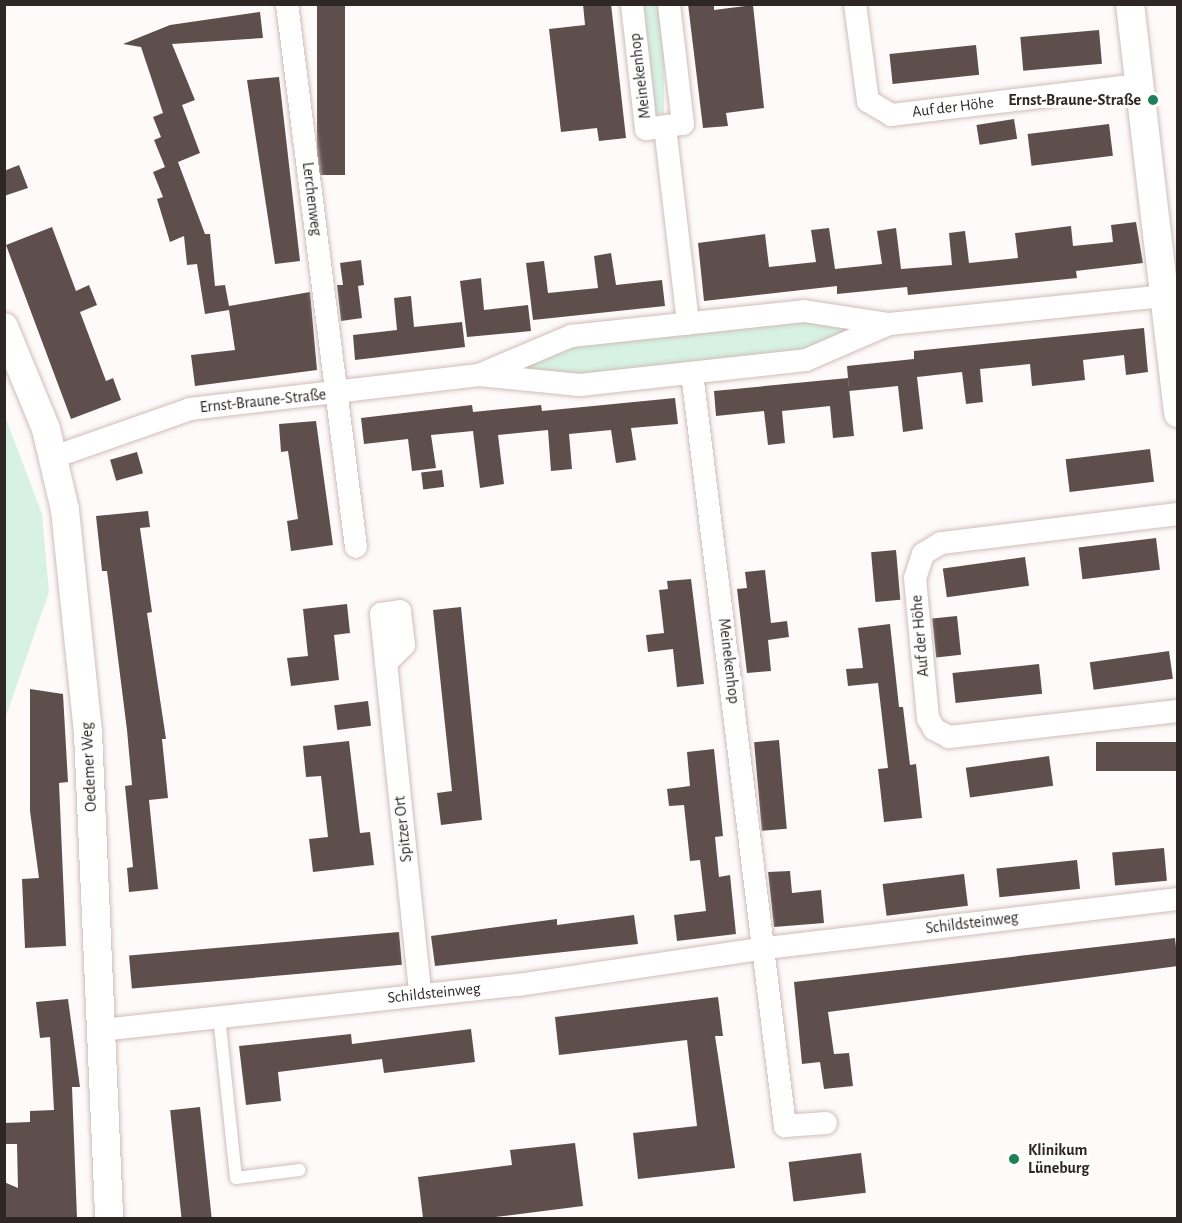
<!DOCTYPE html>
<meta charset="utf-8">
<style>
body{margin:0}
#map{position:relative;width:1182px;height:1223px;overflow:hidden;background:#fefafa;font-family:"Alegreya Sans",sans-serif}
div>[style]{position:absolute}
.green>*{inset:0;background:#d7f2e3;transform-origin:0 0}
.building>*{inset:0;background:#5e4f4d;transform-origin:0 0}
.roads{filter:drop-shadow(0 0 2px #cfbdba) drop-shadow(0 0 2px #cfbdba)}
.service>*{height:12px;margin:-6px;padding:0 6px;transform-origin:6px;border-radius:6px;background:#fff}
.minor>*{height:22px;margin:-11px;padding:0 11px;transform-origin:11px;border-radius:11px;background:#fff}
.tertiary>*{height:28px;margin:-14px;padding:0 14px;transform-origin:14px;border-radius:14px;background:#fff}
.dots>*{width:16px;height:16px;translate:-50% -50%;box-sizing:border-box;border:3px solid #fff;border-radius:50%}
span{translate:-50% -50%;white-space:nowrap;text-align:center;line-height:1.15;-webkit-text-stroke:6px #fff;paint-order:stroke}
.street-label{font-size:16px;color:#2e2726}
.poi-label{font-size:16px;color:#2e2726;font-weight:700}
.right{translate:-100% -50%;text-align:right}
.left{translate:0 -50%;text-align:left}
.frame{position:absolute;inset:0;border:6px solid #2e2726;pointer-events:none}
</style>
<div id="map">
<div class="green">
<div style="left:637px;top:5px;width:27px;height:109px"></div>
<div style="clip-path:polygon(804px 318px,869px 327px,801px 354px,581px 380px,501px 372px,571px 343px)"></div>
<div style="clip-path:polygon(5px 416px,42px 514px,49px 592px,5px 719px)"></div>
</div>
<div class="building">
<div style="left:317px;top:4px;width:28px;height:171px"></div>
<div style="clip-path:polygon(583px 4px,611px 4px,626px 138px,599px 141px,597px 128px,561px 132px,549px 29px,585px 25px)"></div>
<div style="clip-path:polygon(688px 4px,714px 4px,714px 10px,753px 5px,764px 108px,726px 113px,728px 126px,703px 128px)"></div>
<div style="clip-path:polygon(260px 12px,263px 38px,172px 44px,195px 100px,182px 105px,200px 153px,178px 162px,205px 234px,210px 234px,215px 286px,225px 285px,229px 306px,310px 292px,317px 370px,195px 386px,191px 355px,235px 350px,229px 310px,205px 314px,197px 264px,187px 265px,184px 236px,170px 242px,157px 199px,163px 197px,153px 172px,165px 167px,154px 140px,161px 137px,153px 117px,163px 113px,141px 47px,123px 44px,170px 25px)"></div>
<div style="left:1099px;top:30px;width:34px;height:79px;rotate:85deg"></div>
<div style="left:976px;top:45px;width:30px;height:87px;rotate:84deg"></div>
<div style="clip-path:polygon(279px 77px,300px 261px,275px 264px,247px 80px)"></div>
<div style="left:1014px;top:119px;width:20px;height:38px;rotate:81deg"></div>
<div style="left:1109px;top:124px;width:32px;height:82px;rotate:83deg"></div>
<div style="clip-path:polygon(19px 165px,28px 188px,4px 196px,4px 171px)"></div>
<div style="clip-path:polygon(1136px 222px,1143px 263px,1076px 271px,1077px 278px,908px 295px,907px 287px,837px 294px,837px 286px,704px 301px,698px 243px,765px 234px,769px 267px,816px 262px,811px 230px,829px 228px,835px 269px,882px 264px,877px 231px,896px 228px,901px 269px,952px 265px,949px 233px,965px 231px,969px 263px,1018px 258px,1015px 233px,1071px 226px,1073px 246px,1113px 242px,1111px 225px)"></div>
<div style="clip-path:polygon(52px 227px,76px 291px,89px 285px,97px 305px,80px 312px,106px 381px,113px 378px,121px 400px,71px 419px,6px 245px)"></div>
<div style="clip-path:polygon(611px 253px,616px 285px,662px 280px,665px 306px,533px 320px,526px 263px,544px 261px,548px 293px,598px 288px,594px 256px)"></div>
<div style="clip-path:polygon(361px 260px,364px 285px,358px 286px,362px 318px,341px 321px,337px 285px,343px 285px,340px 263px)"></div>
<div style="clip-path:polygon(481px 278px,484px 310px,528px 305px,531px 331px,467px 337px,460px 281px)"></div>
<div style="clip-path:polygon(411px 296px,414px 327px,462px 322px,465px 347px,355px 360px,353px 335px,397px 330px,394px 298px)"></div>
<div style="clip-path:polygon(1144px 328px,1148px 372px,1126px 375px,1124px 355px,1083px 360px,1085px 380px,1032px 386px,1030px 364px,980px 369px,983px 402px,966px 404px,962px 372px,917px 377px,923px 429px,903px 432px,898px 386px,849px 391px,847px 366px,914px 359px,914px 351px)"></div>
<div style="clip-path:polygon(848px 378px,854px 436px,833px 438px,830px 406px,782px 411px,785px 443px,768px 445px,764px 411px,716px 416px,714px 391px)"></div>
<div style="clip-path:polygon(675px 398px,678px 424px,631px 428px,636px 460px,616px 463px,611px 430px,569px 434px,572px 469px,551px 471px,548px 430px,498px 435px,504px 484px,480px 488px,473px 431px,431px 435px,436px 468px,412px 471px,408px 439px,364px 444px,361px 418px,472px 405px,473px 412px,541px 405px,542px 411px)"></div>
<div style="clip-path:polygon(316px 421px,333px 545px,291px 551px,287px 521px,298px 519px,288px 451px,281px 452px,279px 424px)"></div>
<div style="left:1150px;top:449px;width:33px;height:85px;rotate:83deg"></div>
<div style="left:137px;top:452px;width:22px;height:28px;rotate:74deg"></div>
<div style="left:442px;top:470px;width:17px;height:21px;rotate:83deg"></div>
<div style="clip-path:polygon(148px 511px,150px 527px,140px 528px,152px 612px,147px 613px,166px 739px,162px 739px,168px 798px,149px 800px,158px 889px,129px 892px,127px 868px,133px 867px,125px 786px,132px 785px,127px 730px,107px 571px,102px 571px,96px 516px)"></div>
<div style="left:1156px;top:538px;width:32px;height:78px;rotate:83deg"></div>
<div style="left:896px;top:550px;width:50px;height:25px;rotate:85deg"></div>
<div style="left:1025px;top:557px;width:29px;height:83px;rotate:82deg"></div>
<div style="clip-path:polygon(765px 570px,771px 623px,787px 621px,789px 637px,768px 640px,771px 671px,747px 673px,737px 589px,747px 588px,745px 572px)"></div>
<div style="clip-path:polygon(691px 579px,704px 684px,677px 687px,673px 649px,648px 652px,646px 635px,664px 633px,659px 590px,668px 589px,667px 581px)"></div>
<div style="clip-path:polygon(347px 604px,350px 633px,334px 635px,339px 680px,291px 686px,287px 658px,308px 656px,303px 609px)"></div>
<div style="clip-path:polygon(461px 607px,482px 820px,441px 825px,437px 793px,452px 791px,433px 610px)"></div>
<div style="left:957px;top:616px;width:39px;height:25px;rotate:84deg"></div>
<div style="clip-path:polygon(890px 624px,899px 707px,903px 707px,910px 765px,916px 764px,922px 818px,884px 822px,878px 769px,888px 768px,878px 683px,848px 686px,846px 669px,863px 668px,858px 628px)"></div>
<div style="left:1169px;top:651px;width:28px;height:80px;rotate:82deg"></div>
<div style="left:1039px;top:664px;width:30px;height:87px;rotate:84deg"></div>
<div style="clip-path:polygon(30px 689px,63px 694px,68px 782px,59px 783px,66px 946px,25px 948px,22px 879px,39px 878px,30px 811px)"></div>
<div style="left:368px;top:701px;width:25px;height:34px;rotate:83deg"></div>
<div style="left:779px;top:740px;width:89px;height:25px;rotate:85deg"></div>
<div style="clip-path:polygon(349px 741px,360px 833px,370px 832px,374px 865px,313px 872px,309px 839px,328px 837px,321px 776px,306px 777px,303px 746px)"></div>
<div style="left:1178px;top:742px;width:29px;height:82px;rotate:90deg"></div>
<div style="clip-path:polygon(714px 749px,723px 836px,715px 837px,719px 877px,730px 875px,736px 934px,677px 941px,674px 915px,706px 911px,700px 860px,690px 861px,684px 805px,669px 806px,667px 789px,690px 786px,687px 752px)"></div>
<div style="left:1049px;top:756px;width:30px;height:84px;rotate:82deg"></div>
<div style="left:1164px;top:848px;width:33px;height:52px;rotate:85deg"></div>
<div style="left:1077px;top:860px;width:29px;height:81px;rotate:84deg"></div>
<div style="clip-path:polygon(790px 871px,792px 893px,821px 890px,824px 923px,774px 927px,768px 872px)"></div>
<div style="left:964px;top:874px;width:32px;height:82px;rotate:83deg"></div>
<div style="clip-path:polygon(634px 915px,638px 944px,435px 966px,431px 936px,557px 919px,557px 925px)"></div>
<div style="left:399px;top:932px;width:33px;height:271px;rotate:85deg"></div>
<div style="clip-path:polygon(1175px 938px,1178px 966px,828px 1012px,834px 1054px,849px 1053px,853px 1086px,824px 1089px,820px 1062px,802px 1064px,794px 982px)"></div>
<div style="clip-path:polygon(718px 997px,723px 1036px,715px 1036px,735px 1168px,638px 1179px,633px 1133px,697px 1126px,687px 1040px,559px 1055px,555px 1017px)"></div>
<div style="clip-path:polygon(68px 999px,80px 1087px,72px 1087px,77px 1218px,4px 1218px,4px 1182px,18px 1188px,17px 1144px,4px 1144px,4px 1123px,30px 1122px,30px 1111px,54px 1110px,50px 1037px,40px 1038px,36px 1002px)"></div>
<div style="clip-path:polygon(471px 1029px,475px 1062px,384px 1073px,382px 1059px,278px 1072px,281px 1101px,246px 1105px,239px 1046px,351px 1034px,352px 1044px)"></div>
<div style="left:200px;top:1107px;width:112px;height:30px;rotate:84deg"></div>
<div style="clip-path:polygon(575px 1143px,583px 1206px,487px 1218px,423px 1218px,418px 1177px,512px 1165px,510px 1150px)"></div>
<div style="left:861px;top:1153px;width:40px;height:73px;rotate:83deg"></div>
</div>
<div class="roads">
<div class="service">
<div style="left:219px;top:1016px;width:163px;rotate:84deg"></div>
<div style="left:236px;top:1178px;width:64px;rotate:-7.2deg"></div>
</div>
<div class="minor">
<div style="left:287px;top:4px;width:547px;rotate:82.76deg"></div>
<div style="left:632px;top:4px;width:126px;rotate:83.6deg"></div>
<div style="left:646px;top:129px;width:37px;rotate:-8deg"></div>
<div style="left:683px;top:124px;width:121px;rotate:-96.7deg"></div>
<div style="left:855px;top:4px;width:98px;rotate:82.4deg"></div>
<div style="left:868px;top:101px;width:27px;rotate:31deg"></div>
<div style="left:891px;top:115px;width:251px;rotate:-6.9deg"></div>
<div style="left:665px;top:127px;width:198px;rotate:83.3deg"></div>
<div style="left:692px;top:373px;width:759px;rotate:82.96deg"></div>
<div style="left:785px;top:1126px;width:41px;rotate:-4.2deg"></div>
<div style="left:481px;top:374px;width:98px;rotate:-22.9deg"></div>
<div style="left:571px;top:336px;width:234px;rotate:-6.1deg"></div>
<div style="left:804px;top:311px;width:86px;rotate:8.7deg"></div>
<div style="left:889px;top:324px;width:276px;rotate:-5.8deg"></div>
<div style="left:54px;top:457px;width:144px;rotate:-19.4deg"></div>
<div style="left:190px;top:409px;width:291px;rotate:-6.7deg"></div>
<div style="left:479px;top:375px;width:101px;rotate:5.7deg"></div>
<div style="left:580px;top:385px;width:227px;rotate:-6.3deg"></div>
<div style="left:806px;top:360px;width:90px;rotate:-23.4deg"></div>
<div style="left:1178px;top:514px;width:239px;rotate:173deg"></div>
<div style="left:941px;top:543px;width:21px;rotate:149deg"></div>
<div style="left:923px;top:554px;width:25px;rotate:108deg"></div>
<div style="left:915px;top:578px;width:141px;rotate:84.7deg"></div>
<div style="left:928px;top:718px;width:13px;rotate:61deg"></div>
<div style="left:934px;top:729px;width:17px;rotate:28deg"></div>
<div style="left:949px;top:737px;width:230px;rotate:-6.5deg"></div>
<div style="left:386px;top:663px;width:25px;rotate:-45deg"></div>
<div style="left:404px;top:645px;width:34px;rotate:-97deg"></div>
<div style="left:400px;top:611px;width:19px;rotate:171deg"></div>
<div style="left:381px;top:614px;width:382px;rotate:84.1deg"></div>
<div style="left:102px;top:1030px;width:418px;rotate:-6.2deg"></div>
<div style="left:518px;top:985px;width:251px;rotate:-8.5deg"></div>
<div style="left:766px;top:948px;width:415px;rotate:-6.8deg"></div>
</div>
<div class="tertiary">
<div style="left:1130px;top:4px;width:412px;rotate:83.3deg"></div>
<div style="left:4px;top:327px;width:110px;rotate:67.6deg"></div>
<div style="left:46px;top:429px;width:83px;rotate:76.8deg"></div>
<div style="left:65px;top:510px;width:224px;rotate:84.1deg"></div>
<div style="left:88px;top:733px;width:485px;rotate:87.5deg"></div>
</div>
</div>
<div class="dots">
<div style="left:1153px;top:100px;background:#1e8059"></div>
<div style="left:1014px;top:1159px;background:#1e8059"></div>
</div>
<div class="street-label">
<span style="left:640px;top:76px;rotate:-97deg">Meinekenhop</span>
<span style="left:953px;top:107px;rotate:-7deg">Auf der Höhe</span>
<span style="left:312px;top:199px;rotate:83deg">Lerchenweg</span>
<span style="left:263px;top:401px;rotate:-6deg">Ernst-Braune-Straße</span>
<span style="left:920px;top:636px;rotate:-95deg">Auf der Höhe</span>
<span style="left:729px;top:661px;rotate:83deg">Meinekenhop</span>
<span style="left:89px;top:767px;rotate:-93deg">Oedemer Weg</span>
<span style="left:403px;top:829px;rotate:-96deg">Spitzer Ort</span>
<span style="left:972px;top:923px;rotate:-7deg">Schildsteinweg</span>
<span style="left:434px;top:993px;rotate:-6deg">Schildsteinweg</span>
</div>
<div class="poi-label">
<span class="right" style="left:1141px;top:100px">Ernst-Braune-Straße</span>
<span class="left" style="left:1028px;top:1159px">Klinikum<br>Lüneburg</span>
</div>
<div class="frame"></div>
</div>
